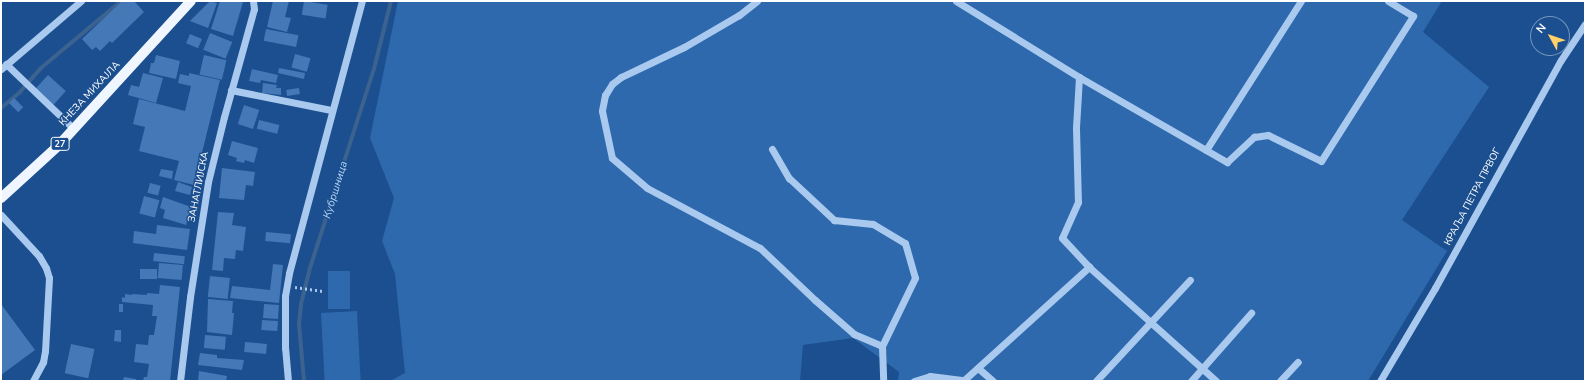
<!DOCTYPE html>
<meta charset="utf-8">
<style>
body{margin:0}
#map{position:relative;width:1586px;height:382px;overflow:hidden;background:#1b4f8f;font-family:"Nunito Sans",sans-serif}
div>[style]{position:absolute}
.green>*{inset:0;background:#2e69ad;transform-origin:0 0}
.stream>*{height:4px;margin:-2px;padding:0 2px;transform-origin:2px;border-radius:2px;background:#3c6290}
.building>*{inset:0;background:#4478b7;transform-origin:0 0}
.path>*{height:2.5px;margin-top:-1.25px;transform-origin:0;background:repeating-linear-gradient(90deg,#a9c9ee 0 2px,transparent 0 5px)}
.minor>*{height:7px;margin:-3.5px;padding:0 3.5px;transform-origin:3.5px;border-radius:3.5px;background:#a9c9ee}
.major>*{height:10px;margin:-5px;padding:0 5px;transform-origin:5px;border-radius:5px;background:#f0f6ff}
span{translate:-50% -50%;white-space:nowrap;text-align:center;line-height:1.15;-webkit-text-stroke:3px #1b4f8f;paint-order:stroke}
.shield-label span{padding:1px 3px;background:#1b4f8f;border:1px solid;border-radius:3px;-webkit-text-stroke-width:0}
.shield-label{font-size:9px;color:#fff;font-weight:700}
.street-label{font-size:10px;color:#fff}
.water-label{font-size:11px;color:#b5d3f5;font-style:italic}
.frame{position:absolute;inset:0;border:2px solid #fff;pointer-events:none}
.north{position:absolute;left:1530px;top:16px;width:40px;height:40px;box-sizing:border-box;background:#1b4f8f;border:1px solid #7695bc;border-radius:50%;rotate:310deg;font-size:11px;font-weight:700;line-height:16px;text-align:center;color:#fff}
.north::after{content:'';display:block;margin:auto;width:14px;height:18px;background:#ffd166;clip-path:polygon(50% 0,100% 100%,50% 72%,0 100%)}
</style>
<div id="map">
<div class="green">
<div style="clip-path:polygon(398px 1px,1442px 1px,1423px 32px,1489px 87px,1402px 220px,1447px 251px,1368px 381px,898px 381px,899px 372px,853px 338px,803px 345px,800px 381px,390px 381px,405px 373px,395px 274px,382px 241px,394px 198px,370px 138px)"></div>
<div style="left:328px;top:271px;width:22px;height:38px"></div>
<div style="left:357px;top:311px;width:70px;height:36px;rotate:87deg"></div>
</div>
<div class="stream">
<div style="left:1px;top:108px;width:25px;rotate:-40deg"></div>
<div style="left:20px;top:92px;width:32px;rotate:-49deg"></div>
<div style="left:41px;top:68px;width:104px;rotate:-39.9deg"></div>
<div style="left:304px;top:381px;width:57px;rotate:-95deg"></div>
<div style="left:299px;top:324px;width:20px;rotate:-84deg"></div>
<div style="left:301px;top:304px;width:37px;rotate:-76deg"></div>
<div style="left:310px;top:268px;width:209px;rotate:-72.2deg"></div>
<div style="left:374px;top:69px;width:70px;rotate:-76deg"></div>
</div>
<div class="building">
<div style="clip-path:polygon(122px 1px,134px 1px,144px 12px,112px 43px,110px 41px,100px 51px,96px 47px,92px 50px,82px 39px)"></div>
<div style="clip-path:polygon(210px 1px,217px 3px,208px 28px,190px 21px)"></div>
<div style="clip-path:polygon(220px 1px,243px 2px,233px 36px,211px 29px)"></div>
<div style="clip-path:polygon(273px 1px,289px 1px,285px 17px,291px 18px,287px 32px,267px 27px)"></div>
<div style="left:304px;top:1px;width:24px;height:14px;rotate:9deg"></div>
<div style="left:266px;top:29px;width:33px;height:12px;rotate:11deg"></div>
<div style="left:210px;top:33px;width:24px;height:18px;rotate:22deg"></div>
<div style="left:190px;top:34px;width:13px;height:10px;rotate:23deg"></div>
<div style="left:295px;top:54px;width:16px;height:14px;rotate:15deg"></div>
<div style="clip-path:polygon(156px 55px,180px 61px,176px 79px,149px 73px,151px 63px,154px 63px)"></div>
<div style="left:204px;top:55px;width:23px;height:20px;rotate:13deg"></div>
<div style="clip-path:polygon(279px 68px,305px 73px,304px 79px,278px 73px)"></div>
<div style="clip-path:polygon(252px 69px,278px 75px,276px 83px,261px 80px,260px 83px,249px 81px)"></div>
<div style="clip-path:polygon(143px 73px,163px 78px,156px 103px,128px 95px,131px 85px,139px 87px)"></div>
<div style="clip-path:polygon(189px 73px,220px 80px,194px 185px,174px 180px,179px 161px,139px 151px,145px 127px,133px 124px,139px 99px,185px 111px,191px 86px,178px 83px,180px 74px,189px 76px)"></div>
<div style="left:48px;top:75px;width:24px;height:19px;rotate:42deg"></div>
<div style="clip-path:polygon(263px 83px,277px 85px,276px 88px,281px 88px,281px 95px,262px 93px)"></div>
<div style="left:299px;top:88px;width:6px;height:13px;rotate:81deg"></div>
<div style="left:14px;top:98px;width:13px;height:7px;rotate:45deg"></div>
<div style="left:244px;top:105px;width:16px;height:20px;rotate:18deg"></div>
<div style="left:259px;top:120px;width:21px;height:9px;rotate:14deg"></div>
<div style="clip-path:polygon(232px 141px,258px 148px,254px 163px,245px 160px,244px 163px,236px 161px,237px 158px,228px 155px)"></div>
<div style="clip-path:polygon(222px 168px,255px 172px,253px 186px,246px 185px,244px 200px,219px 198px)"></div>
<div style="clip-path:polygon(161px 169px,173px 171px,172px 179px,159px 176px)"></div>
<div style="clip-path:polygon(178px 182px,192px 187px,190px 195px,175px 191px)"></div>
<div style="left:150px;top:183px;width:11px;height:10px;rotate:15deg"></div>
<div style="left:144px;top:196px;width:16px;height:18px;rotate:15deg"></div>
<div style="clip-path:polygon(163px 197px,191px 207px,186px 225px,163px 218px,165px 210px,160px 208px)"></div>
<div style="clip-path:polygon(218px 212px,234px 213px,232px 225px,246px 227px,243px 251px,236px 250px,235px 259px,224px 258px,223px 271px,212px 270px)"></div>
<div style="clip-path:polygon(157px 225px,190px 229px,187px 250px,133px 243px,134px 231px,156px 234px)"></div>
<div style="left:266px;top:232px;width:25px;height:9px;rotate:5deg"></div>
<div style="left:154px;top:253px;width:31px;height:8px;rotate:6deg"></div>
<div style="left:159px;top:263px;width:24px;height:15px;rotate:5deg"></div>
<div style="clip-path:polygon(273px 264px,283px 265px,279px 303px,230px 298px,232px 286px,270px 290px)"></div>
<div style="left:140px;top:269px;width:17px;height:10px"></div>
<div style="left:210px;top:276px;width:20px;height:21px;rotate:6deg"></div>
<div style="clip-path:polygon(160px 285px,180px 287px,170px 381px,143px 381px,144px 377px,147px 377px,149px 364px,134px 362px,136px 344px,148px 345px,149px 335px,154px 335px,157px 316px,152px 316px,153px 305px,122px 302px,122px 297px,125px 298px,125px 294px,132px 295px,132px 294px,147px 295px,147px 293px,159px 294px)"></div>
<div style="clip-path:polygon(208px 299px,233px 301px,232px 313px,234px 313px,232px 335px,207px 332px)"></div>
<div style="clip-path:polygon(1px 304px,35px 350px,1px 375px)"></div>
<div style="left:119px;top:304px;width:4px;height:8px"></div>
<div style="left:264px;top:304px;width:15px;height:14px;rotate:4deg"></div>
<div style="left:262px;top:320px;width:16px;height:10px;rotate:4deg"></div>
<div style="clip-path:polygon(115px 330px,121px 330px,121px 342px,114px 341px)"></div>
<div style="left:205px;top:335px;width:21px;height:13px;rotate:5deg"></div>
<div style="left:245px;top:342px;width:22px;height:10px;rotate:5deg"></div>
<div style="left:71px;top:344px;width:24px;height:30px;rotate:12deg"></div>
<div style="clip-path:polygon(200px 353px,217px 355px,217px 358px,244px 360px,242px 370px,198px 365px)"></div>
<div style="clip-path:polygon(199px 371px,227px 376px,226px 381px,198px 381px)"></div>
<div style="clip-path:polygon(124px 377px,136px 379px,136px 381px,123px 381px)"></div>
</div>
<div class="path">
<div style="left:295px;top:287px;width:28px;rotate:8deg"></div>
</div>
<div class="minor">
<div style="left:757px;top:1px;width:23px;rotate:142deg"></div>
<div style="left:739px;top:15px;width:64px;rotate:149.8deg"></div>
<div style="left:684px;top:47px;width:70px;rotate:154.5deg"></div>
<div style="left:621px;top:77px;width:11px;rotate:142deg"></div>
<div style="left:612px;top:84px;width:13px;rotate:122deg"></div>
<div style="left:605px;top:95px;width:16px;rotate:101deg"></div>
<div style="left:602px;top:111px;width:48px;rotate:78deg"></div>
<div style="left:612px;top:158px;width:46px;rotate:40.6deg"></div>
<div style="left:647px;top:188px;width:128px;rotate:28deg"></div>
<div style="left:760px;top:248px;width:76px;rotate:43.4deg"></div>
<div style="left:815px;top:300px;width:52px;rotate:41.1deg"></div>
<div style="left:854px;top:334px;width:30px;rotate:23deg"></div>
<div style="left:882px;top:346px;width:35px;rotate:88deg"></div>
<div style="left:956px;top:1px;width:145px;rotate:31.7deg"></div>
<div style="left:1079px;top:77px;width:171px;rotate:29.9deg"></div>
<div style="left:1227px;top:162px;width:37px;rotate:-43deg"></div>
<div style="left:1254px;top:137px;width:14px;rotate:-8deg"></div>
<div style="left:1268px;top:135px;width:59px;rotate:26.1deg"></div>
<div style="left:1321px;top:161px;width:172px;rotate:-57.6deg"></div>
<div style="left:1413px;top:16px;width:29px;rotate:-149deg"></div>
<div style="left:6px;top:64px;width:94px;rotate:43.7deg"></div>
<div style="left:1px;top:69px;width:105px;rotate:-40.4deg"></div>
<div style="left:1079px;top:77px;width:51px;rotate:93.4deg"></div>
<div style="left:1076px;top:128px;width:74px;rotate:88.5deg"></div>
<div style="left:1078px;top:202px;width:39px;rotate:114deg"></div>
<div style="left:1062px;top:238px;width:40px;rotate:47deg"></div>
<div style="left:1089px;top:267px;width:171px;rotate:41.9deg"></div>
<div style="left:231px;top:90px;width:102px;rotate:11.3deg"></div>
<div style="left:772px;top:149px;width:34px;rotate:60deg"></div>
<div style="left:789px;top:178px;width:62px;rotate:43deg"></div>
<div style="left:834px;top:220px;width:39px;rotate:6deg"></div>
<div style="left:873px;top:224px;width:37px;rotate:31deg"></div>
<div style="left:905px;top:243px;width:36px;rotate:74deg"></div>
<div style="left:915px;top:278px;width:76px;rotate:115.9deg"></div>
<div style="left:1206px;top:150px;width:177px;rotate:-57.5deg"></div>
<div style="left:1px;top:215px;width:56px;rotate:47.2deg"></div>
<div style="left:39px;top:256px;width:14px;rotate:60deg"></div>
<div style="left:46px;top:268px;width:10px;rotate:73deg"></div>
<div style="left:49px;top:278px;width:73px;rotate:93.1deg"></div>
<div style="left:45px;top:351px;width:11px;rotate:100deg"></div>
<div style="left:43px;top:362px;width:21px;rotate:118deg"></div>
<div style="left:978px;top:368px;width:20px;rotate:41deg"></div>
<div style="left:180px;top:381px;width:85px;rotate:-83.2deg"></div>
<div style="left:190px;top:297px;width:116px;rotate:-81.1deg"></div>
<div style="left:208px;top:182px;width:67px;rotate:-76.2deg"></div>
<div style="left:224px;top:117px;width:112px;rotate:-74.5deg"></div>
<div style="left:254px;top:9px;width:8px;rotate:-97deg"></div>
<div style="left:288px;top:381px;width:33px;rotate:-95deg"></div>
<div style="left:285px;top:348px;width:52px;rotate:-90deg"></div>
<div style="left:285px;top:296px;width:23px;rotate:-80deg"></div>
<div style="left:289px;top:273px;width:282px;rotate:-75deg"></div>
<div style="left:914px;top:381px;width:17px;rotate:-17deg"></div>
<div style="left:930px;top:376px;width:34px;rotate:7deg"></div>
<div style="left:964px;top:380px;width:169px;rotate:-42.1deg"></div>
<div style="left:1096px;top:381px;width:138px;rotate:-47.1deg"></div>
<div style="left:1191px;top:381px;width:91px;rotate:-48.6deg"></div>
<div style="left:1280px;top:381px;width:26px;rotate:-47deg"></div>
<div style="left:1380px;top:381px;width:108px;rotate:-59.4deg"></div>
<div style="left:1435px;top:288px;width:260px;rotate:-61.1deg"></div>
<div style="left:1561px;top:60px;width:43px;rotate:-56.3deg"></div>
</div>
<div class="major">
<div style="left:1px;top:198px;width:79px;rotate:-42.4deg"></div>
<div style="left:59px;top:145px;width:195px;rotate:-47.5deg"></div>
</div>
<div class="shield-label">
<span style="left:60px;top:144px">27</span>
</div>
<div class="street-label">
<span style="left:90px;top:94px;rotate:-47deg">КНЕЗА МИХАЈЛА</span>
<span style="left:199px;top:187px;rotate:-79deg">ЗАНАТЛИЈСКА</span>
<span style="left:1473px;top:197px;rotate:-62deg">КРАЉА ПЕТРА ПРВОГ</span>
</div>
<div class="water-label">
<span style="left:336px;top:190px;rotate:-73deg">Кубршница</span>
</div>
<div class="frame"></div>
<div class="north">N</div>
</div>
